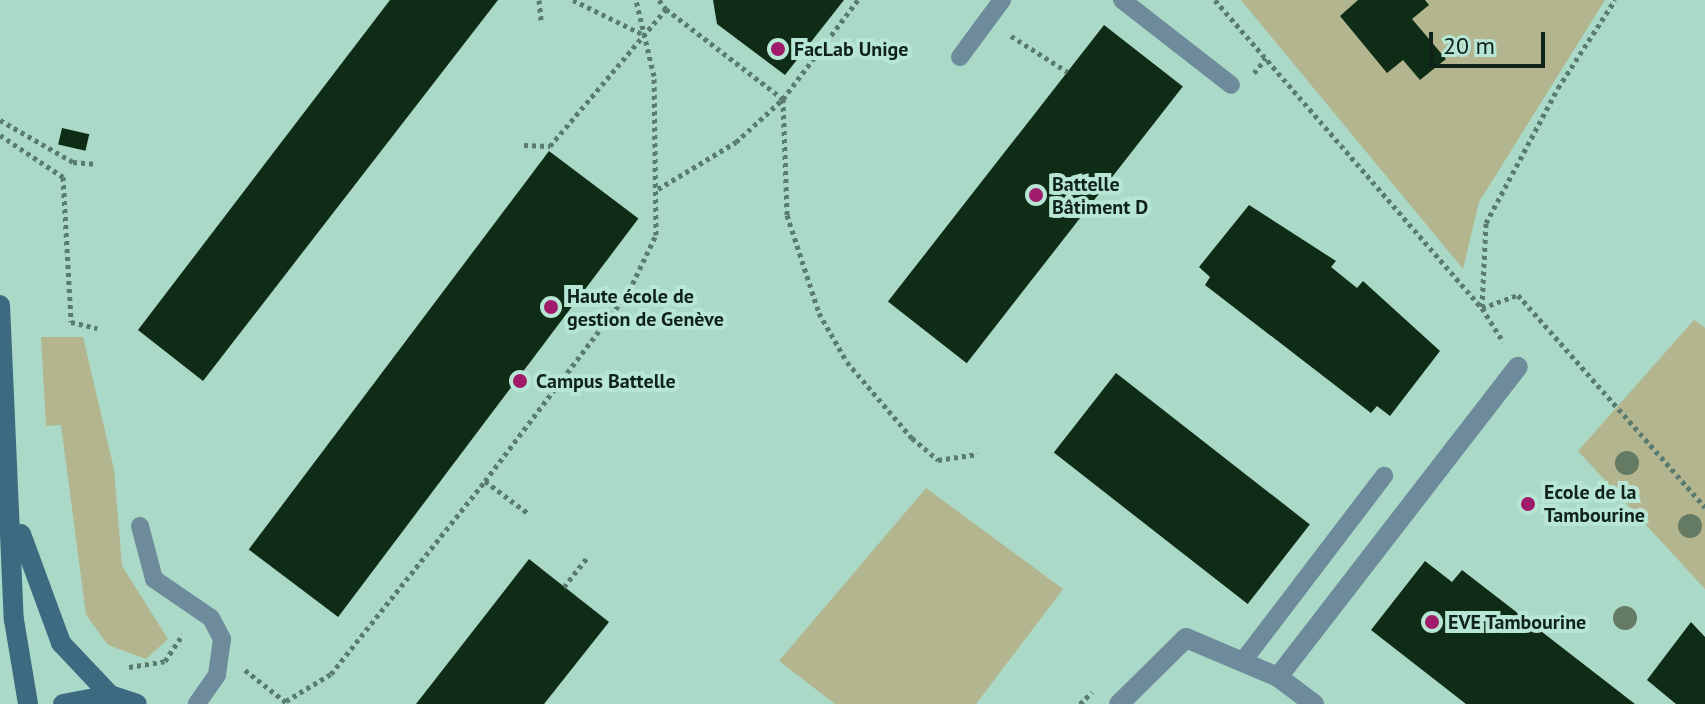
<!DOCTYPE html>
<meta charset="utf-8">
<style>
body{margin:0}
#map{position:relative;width:1705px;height:704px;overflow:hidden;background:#aad9c8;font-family:"PT Sans",sans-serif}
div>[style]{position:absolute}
.green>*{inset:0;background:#b3b58e}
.building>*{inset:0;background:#0e2c16;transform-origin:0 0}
.path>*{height:5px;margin-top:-2.5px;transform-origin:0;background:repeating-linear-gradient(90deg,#5a7b6f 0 4px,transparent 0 8px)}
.service>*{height:18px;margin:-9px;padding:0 9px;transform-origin:9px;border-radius:9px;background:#6d8b9a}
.pedestrian>*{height:20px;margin:-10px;padding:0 10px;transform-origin:10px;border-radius:10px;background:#6d8b9a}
.minor>*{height:20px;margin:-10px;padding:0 10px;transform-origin:10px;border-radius:10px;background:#6d8b9a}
.secondary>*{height:20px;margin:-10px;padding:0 10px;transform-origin:10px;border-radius:10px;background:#3c6a80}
.trees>*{width:24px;height:24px;margin:-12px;border-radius:50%;background:#657a62}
.dots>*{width:22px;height:22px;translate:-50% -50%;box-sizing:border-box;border:4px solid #b7e6d5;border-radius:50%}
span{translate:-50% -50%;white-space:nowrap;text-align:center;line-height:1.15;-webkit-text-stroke:8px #b7e6d5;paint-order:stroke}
.poi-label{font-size:20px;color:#0f221b;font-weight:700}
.left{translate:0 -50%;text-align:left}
.scale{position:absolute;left:1429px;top:32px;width:116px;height:36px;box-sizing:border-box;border:4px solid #0f221b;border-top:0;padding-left:10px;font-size:24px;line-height:28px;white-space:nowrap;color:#0f221b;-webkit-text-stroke:6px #b7e6d5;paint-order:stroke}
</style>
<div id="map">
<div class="green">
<div style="clip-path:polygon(1241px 0,1605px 0,1479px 202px,1463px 269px)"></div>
<div style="clip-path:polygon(1694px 320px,1705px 328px,1705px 589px,1578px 451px)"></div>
<div style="clip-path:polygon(41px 337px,83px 337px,114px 469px,122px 566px,168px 639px,146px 659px,108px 645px,86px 615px,61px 425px,46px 426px)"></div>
<div style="clip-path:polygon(926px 488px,1063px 589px,976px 704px,835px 704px,779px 661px)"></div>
</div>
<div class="building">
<div style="clip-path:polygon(390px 0,498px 0,203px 381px,138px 330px)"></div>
<div style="clip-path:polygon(713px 0,844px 0,785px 75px,717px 24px)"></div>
<div style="clip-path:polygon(1358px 0,1425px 0,1429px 5px,1412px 19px,1446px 59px,1420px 80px,1403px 60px,1387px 73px,1340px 16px)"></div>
<div style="left:1104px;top:25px;width:100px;height:351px;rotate:38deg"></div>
<div style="left:62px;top:128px;width:28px;height:17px;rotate:13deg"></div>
<div style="left:549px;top:151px;width:112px;height:499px;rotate:37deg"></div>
<div style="clip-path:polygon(1249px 205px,1336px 261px,1331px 267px,1357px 288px,1363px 281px,1440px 351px,1390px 416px,1377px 406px,1371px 413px,1205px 285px,1210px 277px,1199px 267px)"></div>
<div style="left:1116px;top:373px;width:246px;height:101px;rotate:38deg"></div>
<div style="clip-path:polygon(529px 559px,609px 622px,544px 704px,416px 704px)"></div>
<div style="clip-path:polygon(1425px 561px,1452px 582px,1462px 570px,1635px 704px,1466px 704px,1371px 630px)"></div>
<div style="clip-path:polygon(1691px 622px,1705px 637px,1705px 704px,1676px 704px,1647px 680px)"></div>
</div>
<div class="path">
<div style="left:539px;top:0;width:20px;rotate:84deg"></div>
<div style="left:573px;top:0;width:79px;rotate:26.2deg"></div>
<div style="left:659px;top:0;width:11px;rotate:52deg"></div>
<div style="left:1215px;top:0;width:408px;rotate:49.1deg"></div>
<div style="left:1482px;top:308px;width:40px;rotate:58deg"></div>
<div style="left:1011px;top:36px;width:67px;rotate:32.3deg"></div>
<div style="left:1254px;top:73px;width:19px;rotate:-51deg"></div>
<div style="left:783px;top:99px;width:116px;rotate:88deg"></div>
<div style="left:787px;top:215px;width:103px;rotate:71.9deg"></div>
<div style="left:819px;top:313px;width:56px;rotate:60.3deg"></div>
<div style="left:847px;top:362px;width:100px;rotate:49.5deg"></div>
<div style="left:912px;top:438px;width:34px;rotate:40deg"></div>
<div style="left:938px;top:460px;width:40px;rotate:-8.5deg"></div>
<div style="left:0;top:120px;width:84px;rotate:29.9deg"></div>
<div style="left:73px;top:162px;width:24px;rotate:5deg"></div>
<div style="left:0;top:135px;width:76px;rotate:33.7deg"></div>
<div style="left:63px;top:177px;width:145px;rotate:86.8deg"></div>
<div style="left:71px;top:322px;width:27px;rotate:13deg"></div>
<div style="left:524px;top:145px;width:26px;rotate:2deg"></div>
<div style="left:550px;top:146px;width:180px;rotate:-49.7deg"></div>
<div style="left:666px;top:9px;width:148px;rotate:37.6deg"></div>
<div style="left:783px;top:99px;width:124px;rotate:-52.9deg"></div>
<div style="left:658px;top:189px;width:91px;rotate:-31.1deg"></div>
<div style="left:736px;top:142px;width:62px;rotate:-42.4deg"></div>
<div style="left:1482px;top:307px;width:84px;rotate:-87.3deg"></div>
<div style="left:1486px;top:223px;width:153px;rotate:-61.9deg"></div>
<div style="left:1558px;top:88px;width:105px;rotate:-57.1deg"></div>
<div style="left:1482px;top:308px;width:38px;rotate:-20deg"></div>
<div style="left:1518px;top:295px;width:283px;rotate:48.6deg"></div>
<div style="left:485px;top:481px;width:238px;rotate:-52.8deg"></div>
<div style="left:629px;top:291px;width:62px;rotate:-64.3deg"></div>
<div style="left:656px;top:235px;width:159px;rotate:-90.7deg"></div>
<div style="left:654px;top:76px;width:78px;rotate:-103.3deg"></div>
<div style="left:564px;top:587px;width:37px;rotate:-52deg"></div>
<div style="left:129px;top:667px;width:36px;rotate:-9deg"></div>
<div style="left:165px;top:661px;width:32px;rotate:-56deg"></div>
<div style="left:245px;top:670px;width:53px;rotate:38.2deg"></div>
<div style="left:286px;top:701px;width:52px;rotate:-31deg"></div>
<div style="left:331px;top:674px;width:247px;rotate:-51.4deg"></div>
<div style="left:485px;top:481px;width:55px;rotate:36.9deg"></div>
<div style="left:1080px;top:704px;width:17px;rotate:-45deg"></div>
</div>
<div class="service">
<div style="left:1122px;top:0;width:138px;rotate:37.9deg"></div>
<div style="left:960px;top:57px;width:71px;rotate:-53.6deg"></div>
<div style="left:140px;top:526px;width:55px;rotate:75.2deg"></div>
<div style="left:154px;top:579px;width:69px;rotate:34.4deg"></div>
<div style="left:211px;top:618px;width:24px;rotate:62deg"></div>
<div style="left:222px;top:639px;width:36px;rotate:98deg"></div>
<div style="left:217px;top:675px;width:35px;rotate:125deg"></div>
<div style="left:1243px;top:661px;width:233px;rotate:-52.7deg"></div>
</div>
<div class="pedestrian">
<div style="left:1278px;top:677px;width:392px;rotate:-52.3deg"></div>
</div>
<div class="minor">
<div style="left:1119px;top:704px;width:94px;rotate:-44.6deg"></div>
<div style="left:1186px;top:638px;width:100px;rotate:23deg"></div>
<div style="left:1278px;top:677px;width:45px;rotate:36.9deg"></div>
</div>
<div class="secondary">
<div style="left:0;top:305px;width:315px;rotate:87.5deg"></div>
<div style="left:14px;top:620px;width:85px;rotate:80.5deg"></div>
<div style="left:21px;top:534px;width:116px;rotate:69.8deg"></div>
<div style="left:61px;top:643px;width:71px;rotate:46.7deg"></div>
<div style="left:63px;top:704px;width:48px;rotate:-10.8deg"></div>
<div style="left:110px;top:695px;width:28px;rotate:18deg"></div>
</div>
<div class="trees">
<div style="left:1627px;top:463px"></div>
<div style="left:1690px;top:526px"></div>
<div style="left:1625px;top:618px"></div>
</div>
<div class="dots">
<div style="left:778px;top:49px;background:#a01b6a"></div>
<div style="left:1036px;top:195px;background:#a01b6a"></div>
<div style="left:551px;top:307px;background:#a01b6a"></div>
<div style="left:520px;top:381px;background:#a01b6a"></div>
<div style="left:1528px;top:504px;background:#a01b6a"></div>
<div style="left:1432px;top:622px;background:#a01b6a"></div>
</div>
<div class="poi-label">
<span class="left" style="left:794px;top:49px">FacLab Unige</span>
<span class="left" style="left:1052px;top:196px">Battelle<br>Bâtiment D</span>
<span class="left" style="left:567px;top:308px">Haute école de<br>gestion de Genève</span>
<span class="left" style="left:536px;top:381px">Campus Battelle</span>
<span class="left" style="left:1544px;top:504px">Ecole de la<br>Tambourine</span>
<span class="left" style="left:1448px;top:622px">EVE Tambourine</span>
</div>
<div class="scale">20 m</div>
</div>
